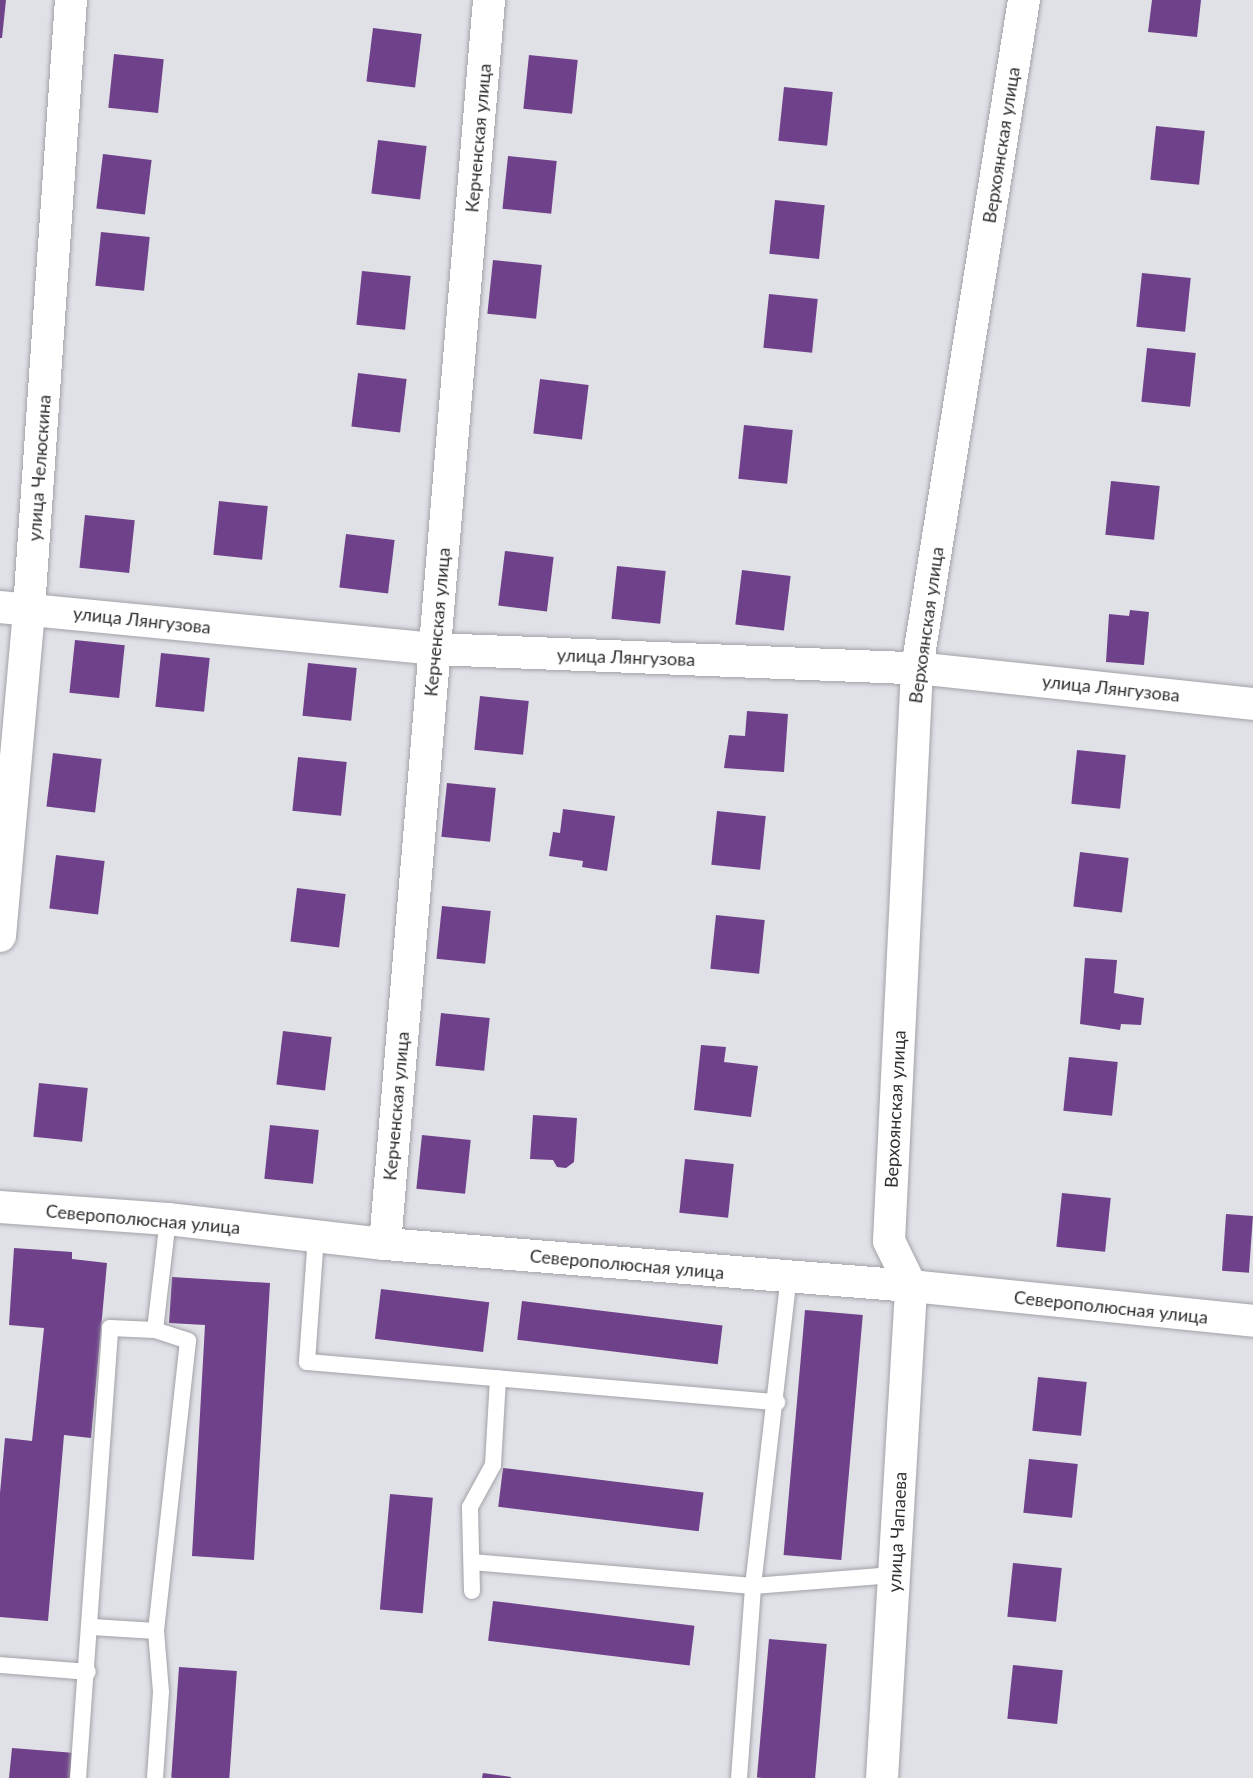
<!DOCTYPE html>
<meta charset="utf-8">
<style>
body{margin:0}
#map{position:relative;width:1253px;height:1778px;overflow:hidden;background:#e0e1e7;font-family:Lato,sans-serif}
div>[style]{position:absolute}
.building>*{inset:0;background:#6f418a;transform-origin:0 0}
.roads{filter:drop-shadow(0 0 2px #a1a2a8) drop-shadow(0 0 2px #a1a2a8)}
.service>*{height:16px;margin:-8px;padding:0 8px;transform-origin:8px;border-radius:8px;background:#fff}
.minor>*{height:32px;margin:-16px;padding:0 16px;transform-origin:16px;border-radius:16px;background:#fff}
span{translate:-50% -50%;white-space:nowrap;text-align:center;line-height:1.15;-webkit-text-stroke:6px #fff;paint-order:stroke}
.street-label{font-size:18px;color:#303033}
</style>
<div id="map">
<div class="building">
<div style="clip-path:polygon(0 0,6px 0,2px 38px,0 38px)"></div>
<div style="clip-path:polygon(1152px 0,1201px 0,1197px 37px,1148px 32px)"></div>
<div style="left:373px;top:28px;width:49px;height:54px;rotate:7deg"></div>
<div style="left:114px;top:54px;width:50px;height:54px;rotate:6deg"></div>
<div style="left:529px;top:55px;width:49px;height:54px;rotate:6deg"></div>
<div style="left:784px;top:87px;width:49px;height:54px;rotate:6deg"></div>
<div style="left:1156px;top:126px;width:49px;height:54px;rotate:6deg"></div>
<div style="left:378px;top:140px;width:49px;height:54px;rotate:7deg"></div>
<div style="left:103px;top:154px;width:49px;height:55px;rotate:7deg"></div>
<div style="left:508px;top:156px;width:49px;height:53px;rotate:6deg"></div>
<div style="left:775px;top:200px;width:50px;height:54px;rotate:6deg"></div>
<div style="left:101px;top:232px;width:49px;height:54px;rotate:6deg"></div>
<div style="left:493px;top:260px;width:49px;height:54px;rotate:6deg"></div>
<div style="left:362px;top:271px;width:49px;height:54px;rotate:6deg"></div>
<div style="left:1142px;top:273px;width:49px;height:54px;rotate:6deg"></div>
<div style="left:769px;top:294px;width:49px;height:54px;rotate:6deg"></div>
<div style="left:1147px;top:348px;width:49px;height:54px;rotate:6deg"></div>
<div style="left:358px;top:373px;width:49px;height:54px;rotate:7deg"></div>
<div style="left:540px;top:379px;width:49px;height:55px;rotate:7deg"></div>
<div style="left:744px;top:425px;width:49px;height:54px;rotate:6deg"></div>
<div style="left:1111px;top:481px;width:49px;height:54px;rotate:6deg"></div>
<div style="left:219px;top:501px;width:49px;height:54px;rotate:6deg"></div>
<div style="left:85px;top:515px;width:50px;height:53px;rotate:6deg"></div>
<div style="left:346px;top:534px;width:49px;height:54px;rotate:7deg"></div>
<div style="left:505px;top:551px;width:49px;height:55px;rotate:7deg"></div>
<div style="left:617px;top:566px;width:49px;height:53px;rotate:6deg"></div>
<div style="left:742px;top:570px;width:49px;height:55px;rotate:7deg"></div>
<div style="clip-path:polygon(1130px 610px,1149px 612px,1144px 665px,1106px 662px,1109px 614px,1129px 616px)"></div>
<div style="left:75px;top:640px;width:50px;height:53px;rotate:6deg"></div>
<div style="left:161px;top:653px;width:49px;height:54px;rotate:6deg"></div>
<div style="left:308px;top:663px;width:49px;height:53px;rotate:6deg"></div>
<div style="left:480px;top:696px;width:49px;height:54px;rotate:6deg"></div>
<div style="clip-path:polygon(747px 711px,788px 714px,784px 772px,724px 768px,729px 735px,745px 736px)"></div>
<div style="left:1077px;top:750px;width:49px;height:54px;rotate:6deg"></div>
<div style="left:53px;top:753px;width:49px;height:54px;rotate:7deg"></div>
<div style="left:298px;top:757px;width:49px;height:54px;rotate:6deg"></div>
<div style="left:447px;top:783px;width:49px;height:54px;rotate:6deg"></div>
<div style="clip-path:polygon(563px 809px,615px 816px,607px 871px,582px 867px,583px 861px,549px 856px,553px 832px,560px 833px)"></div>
<div style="left:717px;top:811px;width:49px;height:54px;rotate:6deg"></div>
<div style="left:1080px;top:852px;width:49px;height:55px;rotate:7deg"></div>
<div style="left:56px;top:855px;width:49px;height:54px;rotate:7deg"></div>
<div style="left:297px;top:888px;width:49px;height:54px;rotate:7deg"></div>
<div style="left:442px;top:906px;width:49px;height:53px;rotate:6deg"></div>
<div style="left:716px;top:915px;width:49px;height:54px;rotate:6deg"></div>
<div style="clip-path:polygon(1085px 958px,1117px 960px,1114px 993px,1144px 998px,1141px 1025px,1121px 1024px,1120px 1030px,1080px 1024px)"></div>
<div style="left:441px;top:1013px;width:49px;height:53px;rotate:6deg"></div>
<div style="left:283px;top:1031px;width:49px;height:54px;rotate:7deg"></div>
<div style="clip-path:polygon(701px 1045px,726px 1047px,724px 1062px,758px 1066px,751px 1117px,694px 1110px)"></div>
<div style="left:1069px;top:1057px;width:49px;height:54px;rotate:6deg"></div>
<div style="left:39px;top:1083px;width:49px;height:54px;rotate:6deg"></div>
<div style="clip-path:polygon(533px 1115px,577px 1118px,574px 1162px,566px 1168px,557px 1167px,553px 1160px,530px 1159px)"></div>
<div style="left:270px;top:1125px;width:49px;height:54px;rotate:6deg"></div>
<div style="left:422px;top:1135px;width:49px;height:54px;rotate:6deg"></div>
<div style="left:685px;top:1159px;width:49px;height:54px;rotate:6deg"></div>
<div style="left:1062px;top:1193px;width:49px;height:54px;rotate:6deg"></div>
<div style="left:1226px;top:1214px;width:27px;height:57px;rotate:4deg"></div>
<div style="clip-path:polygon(14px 1248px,72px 1252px,72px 1259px,107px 1263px,91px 1438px,64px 1435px,48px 1621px,0 1617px,0 1493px,5px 1438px,32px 1441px,44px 1328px,9px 1325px)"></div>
<div style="clip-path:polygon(172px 1277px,270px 1283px,254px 1560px,192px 1556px,205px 1325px,169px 1323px)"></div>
<div style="left:381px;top:1289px;width:109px;height:50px;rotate:7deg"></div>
<div style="left:522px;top:1301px;width:202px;height:39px;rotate:7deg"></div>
<div style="left:805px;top:1310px;width:58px;height:246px;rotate:5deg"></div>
<div style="left:1038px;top:1377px;width:49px;height:54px;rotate:6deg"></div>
<div style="left:1029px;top:1459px;width:49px;height:54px;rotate:6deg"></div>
<div style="left:503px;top:1468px;width:202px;height:39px;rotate:7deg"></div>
<div style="left:390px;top:1494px;width:43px;height:116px;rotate:5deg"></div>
<div style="left:1013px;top:1563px;width:49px;height:54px;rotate:6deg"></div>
<div style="left:493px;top:1601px;width:203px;height:40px;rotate:7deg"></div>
<div style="left:769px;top:1639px;width:58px;height:139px;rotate:5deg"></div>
<div style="left:1013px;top:1665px;width:50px;height:54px;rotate:6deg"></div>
<div style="left:179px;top:1667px;width:58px;height:111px;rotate:4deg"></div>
<div style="clip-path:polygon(12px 1748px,75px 1753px,73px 1778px,9px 1778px)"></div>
<div style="clip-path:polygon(483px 1773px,511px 1777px,511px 1778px,482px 1778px)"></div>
</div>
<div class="roads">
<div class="service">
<div style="left:316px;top:1236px;width:126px;rotate:94.1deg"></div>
<div style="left:307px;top:1362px;width:472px;rotate:4.9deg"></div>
<div style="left:155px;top:1330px;width:35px;rotate:18deg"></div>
<div style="left:188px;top:1341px;width:292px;rotate:96.3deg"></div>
<div style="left:472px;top:1562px;width:282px;rotate:4.9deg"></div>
<div style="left:753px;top:1586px;width:141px;rotate:-4.5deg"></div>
<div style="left:472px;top:1591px;width:84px;rotate:-91.4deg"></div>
<div style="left:470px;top:1507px;width:48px;rotate:-61.3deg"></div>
<div style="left:493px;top:1465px;width:87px;rotate:-86.7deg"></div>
<div style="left:92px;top:1627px;width:64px;rotate:3.6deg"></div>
<div style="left:156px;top:1631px;width:61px;rotate:85.3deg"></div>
<div style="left:161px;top:1692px;width:86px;rotate:94deg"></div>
<div style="left:0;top:1665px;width:88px;rotate:4.5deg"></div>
<div style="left:78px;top:1778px;width:451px;rotate:-85.9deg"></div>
<div style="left:110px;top:1328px;width:45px;rotate:2.5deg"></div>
<div style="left:155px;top:1330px;width:112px;rotate:-83.3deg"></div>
<div style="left:739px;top:1778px;width:193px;rotate:-85.8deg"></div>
<div style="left:753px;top:1586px;width:311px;rotate:-83.4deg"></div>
</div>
<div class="minor">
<div style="left:0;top:607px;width:436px;rotate:5.5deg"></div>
<div style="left:434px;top:649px;width:483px;rotate:2.3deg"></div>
<div style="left:917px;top:668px;width:338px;rotate:6.1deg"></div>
<div style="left:0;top:936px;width:329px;rotate:-84.9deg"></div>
<div style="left:29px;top:608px;width:609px;rotate:-86.05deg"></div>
<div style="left:0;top:1207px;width:168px;rotate:4.1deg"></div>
<div style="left:168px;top:1219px;width:218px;rotate:6.6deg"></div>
<div style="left:385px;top:1244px;width:528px;rotate:4.57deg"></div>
<div style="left:911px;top:1286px;width:344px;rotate:5.8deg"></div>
<div style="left:385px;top:1244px;width:1248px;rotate:-85.22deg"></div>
<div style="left:882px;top:1778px;width:493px;rotate:-86.6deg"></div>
<div style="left:911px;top:1286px;width:50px;rotate:-116.1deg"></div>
<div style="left:889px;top:1241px;width:574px;rotate:-87.2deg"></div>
<div style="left:917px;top:668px;width:677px;rotate:-80.9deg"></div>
</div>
</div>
<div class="street-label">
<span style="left:478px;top:138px;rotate:-85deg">Керченская улица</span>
<span style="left:1001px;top:145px;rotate:-81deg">Верхоянская улица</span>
<span style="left:39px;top:468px;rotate:-86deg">улица Челюскина</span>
<span style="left:142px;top:620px;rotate:6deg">улица Лянгузова</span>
<span style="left:437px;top:622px;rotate:-85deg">Керченская улица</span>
<span style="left:926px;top:625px;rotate:-82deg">Верхоянская улица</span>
<span style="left:626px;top:657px;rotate:2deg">улица Лянгузова</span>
<span style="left:1111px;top:688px;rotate:6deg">улица Лянгузова</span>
<span style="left:396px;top:1106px;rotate:-85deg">Керченская улица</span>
<span style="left:895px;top:1109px;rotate:-87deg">Верхоянская улица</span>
<span style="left:143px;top:1219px;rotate:5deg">Северополюсная улица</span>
<span style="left:627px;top:1264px;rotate:5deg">Северополюсная улица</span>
<span style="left:1111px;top:1307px;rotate:6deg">Северополюсная улица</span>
<span style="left:897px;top:1532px;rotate:-87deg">улица Чапаева</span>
</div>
</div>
